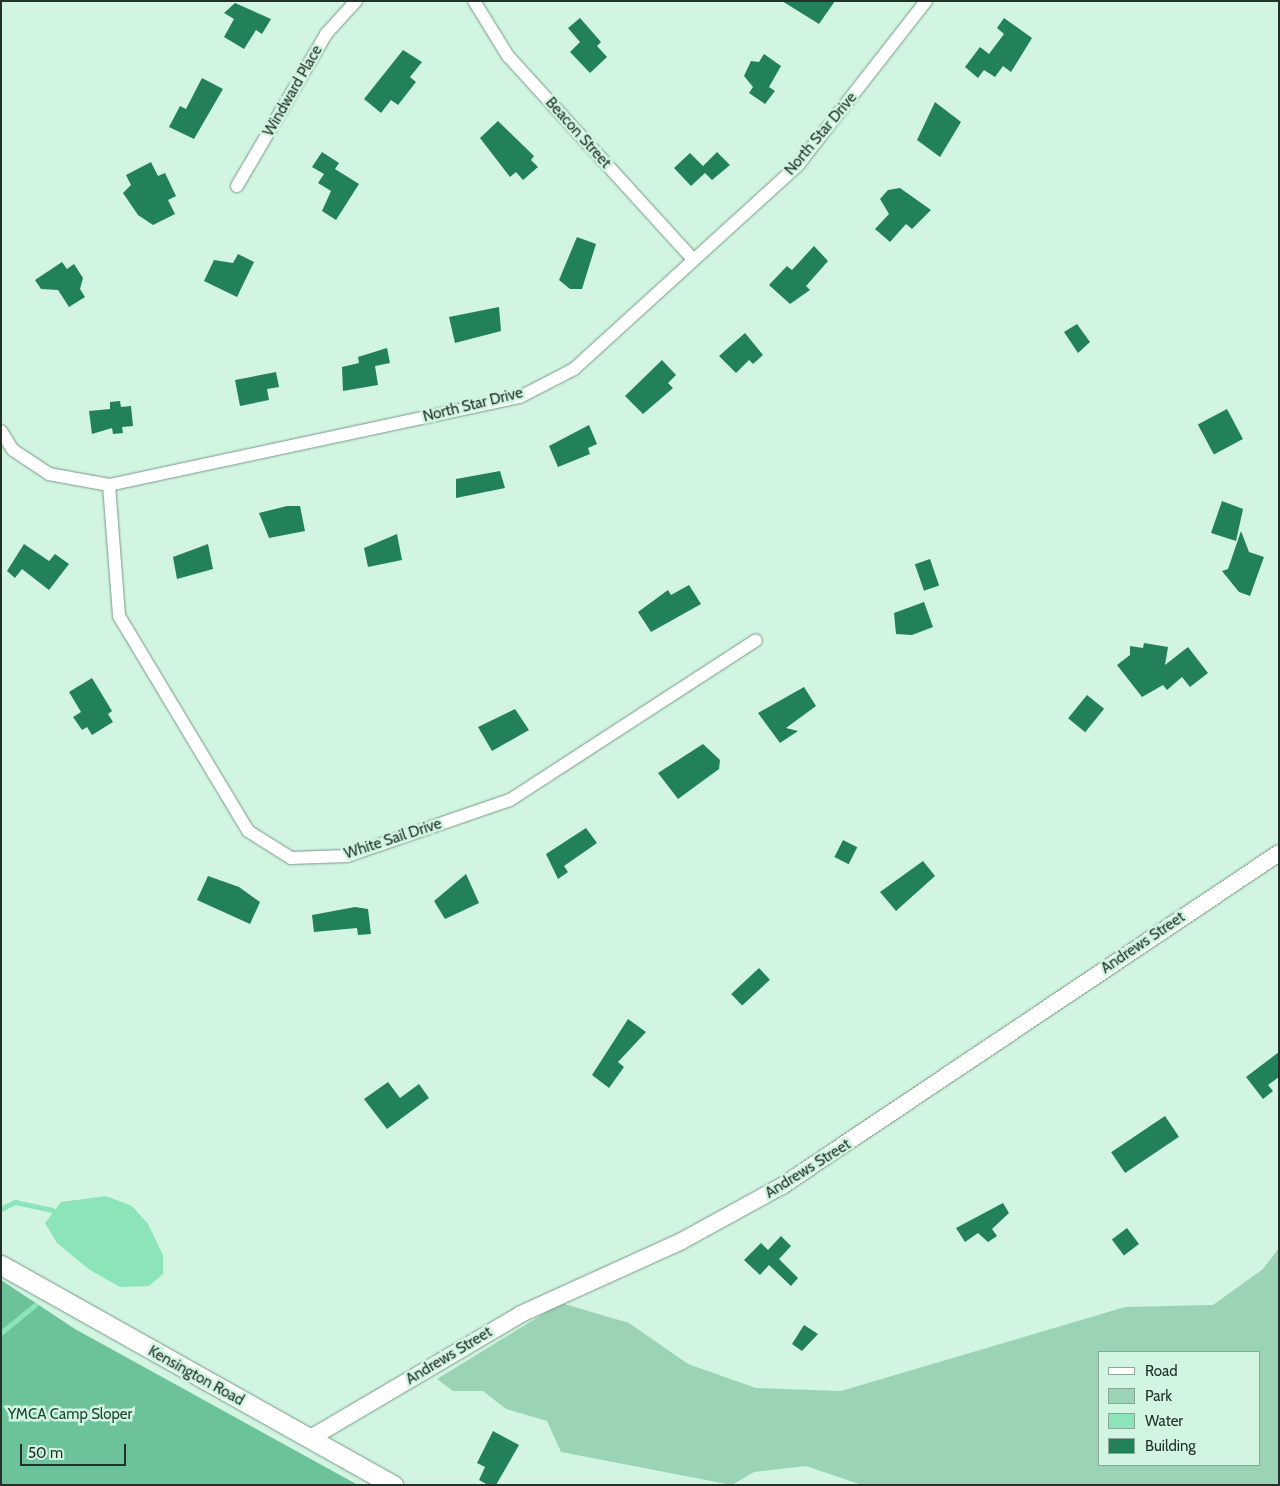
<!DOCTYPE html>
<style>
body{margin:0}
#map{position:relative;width:1280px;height:1486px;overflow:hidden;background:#d1f5e1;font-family:Cabin,sans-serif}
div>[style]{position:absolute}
.green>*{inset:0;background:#9ad4b5}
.forest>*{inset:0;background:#6cc399}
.water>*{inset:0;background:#8ce5b8}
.stream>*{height:4.5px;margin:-2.25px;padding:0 2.25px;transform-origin:2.25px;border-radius:2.25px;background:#8ce5b8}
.building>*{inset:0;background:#23815a;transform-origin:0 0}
.roads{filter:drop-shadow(0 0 1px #789987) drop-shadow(0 0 1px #789987)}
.minor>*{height:12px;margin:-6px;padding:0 6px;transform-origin:6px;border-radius:6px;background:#fff}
.tertiary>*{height:16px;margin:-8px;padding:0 8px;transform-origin:8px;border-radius:8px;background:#fff}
.secondary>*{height:19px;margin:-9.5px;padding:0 9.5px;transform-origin:9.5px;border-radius:9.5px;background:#fff}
span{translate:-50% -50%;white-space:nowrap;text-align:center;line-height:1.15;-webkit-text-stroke:5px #d1f5e1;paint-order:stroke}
.street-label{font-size:15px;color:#23312a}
.park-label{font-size:15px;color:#1f4533}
.frame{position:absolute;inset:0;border:2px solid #23312a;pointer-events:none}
.legend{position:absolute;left:1098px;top:1351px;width:162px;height:115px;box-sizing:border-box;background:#d1f5e1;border:1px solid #8ba798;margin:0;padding:6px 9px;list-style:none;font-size:15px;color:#23312a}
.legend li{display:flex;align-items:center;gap:10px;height:25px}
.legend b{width:25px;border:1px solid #8ba798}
.scale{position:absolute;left:20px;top:1444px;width:106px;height:22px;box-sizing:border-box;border:2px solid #23312a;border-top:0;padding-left:6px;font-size:15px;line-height:18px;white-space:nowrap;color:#23312a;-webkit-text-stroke:4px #d1f5e1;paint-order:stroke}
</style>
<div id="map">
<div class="green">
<div style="clip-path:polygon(evenodd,1279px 1248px,1279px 1485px,862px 1485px,806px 1466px,754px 1472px,732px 1485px,561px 1452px,547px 1421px,506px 1409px,483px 1391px,453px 1391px,437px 1379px,561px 1303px,629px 1323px,688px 1364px,756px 1388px,841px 1391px,1125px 1307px,1213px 1305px,1263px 1269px,1279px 1248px,1099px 1352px,1259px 1352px,1259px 1465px,1099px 1465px,1099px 1352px)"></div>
</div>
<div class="forest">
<div style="clip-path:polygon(1px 1280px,75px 1329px,358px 1485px,1px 1485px)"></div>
</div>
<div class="water">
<div style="clip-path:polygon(106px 1196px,132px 1206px,148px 1224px,163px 1255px,163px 1274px,149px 1286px,120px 1287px,90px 1270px,57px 1243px,45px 1223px,61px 1202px)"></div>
</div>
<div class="stream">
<div style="left:1px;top:1209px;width:16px;rotate:-27deg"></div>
<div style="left:15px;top:1202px;width:38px;rotate:12deg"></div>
<div style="left:1px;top:1333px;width:44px;rotate:-39.5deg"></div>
</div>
<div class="building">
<div style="clip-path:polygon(782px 1px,835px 1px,819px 24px)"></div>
<div style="clip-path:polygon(235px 3px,271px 19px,262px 34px,256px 30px,244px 49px,224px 37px,234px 19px,224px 13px)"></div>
<div style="clip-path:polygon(580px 18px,601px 42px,597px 46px,607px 57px,590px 73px,570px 52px,580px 42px,568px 28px)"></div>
<div style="clip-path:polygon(1004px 18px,1032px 38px,1011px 72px,1003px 66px,995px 77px,984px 70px,978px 78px,965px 67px,980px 47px,989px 54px,1004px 34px,997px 28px)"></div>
<div style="clip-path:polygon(403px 50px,422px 62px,410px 77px,416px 82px,398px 105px,391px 100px,381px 113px,364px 99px)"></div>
<div style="clip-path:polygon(764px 54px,781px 66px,769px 87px,775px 91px,765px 104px,749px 93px,753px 87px,744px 76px,751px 61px,759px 62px)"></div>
<div style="clip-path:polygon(202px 78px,223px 89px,194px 139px,169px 127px,180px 106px,186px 109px)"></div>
<div style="clip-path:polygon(935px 102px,961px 122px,940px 157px,917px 140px)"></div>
<div style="clip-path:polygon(498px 121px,534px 156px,531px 160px,538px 167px,523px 180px,516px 172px,510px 177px,480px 138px)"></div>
<div style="clip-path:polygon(322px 152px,339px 163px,335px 169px,359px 184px,336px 220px,322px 211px,331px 191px,318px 183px,324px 174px,312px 167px)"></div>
<div style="clip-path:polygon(717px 152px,730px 165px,712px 180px,705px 173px,691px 186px,674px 168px,690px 153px,703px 166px)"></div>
<div style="clip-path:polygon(151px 162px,158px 176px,165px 173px,176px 196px,168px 200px,175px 214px,153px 225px,138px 215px,123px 193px,131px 185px,126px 175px)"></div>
<div style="clip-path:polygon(900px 188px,931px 210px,912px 229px,906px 224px,890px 242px,875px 229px,889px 214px,880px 199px,888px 190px)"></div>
<div style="clip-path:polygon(577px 237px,596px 244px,582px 289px,570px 289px,559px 280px)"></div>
<div style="clip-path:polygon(814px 246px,828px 261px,806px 286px,810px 290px,790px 304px,769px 285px,787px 266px,792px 270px)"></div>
<div style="clip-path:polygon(238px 254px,254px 262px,237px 297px,204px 281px,214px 260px,233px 263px)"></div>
<div style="clip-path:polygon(62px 262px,67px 269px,74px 264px,83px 278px,80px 289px,85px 297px,69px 307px,58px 290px,41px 289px,35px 280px)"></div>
<div style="clip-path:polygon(499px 307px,501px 331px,455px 343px,449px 317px)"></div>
<div style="clip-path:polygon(1077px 324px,1090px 342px,1078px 353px,1064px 332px)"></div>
<div style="clip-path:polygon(745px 333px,763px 355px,753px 364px,749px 360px,736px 373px,719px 356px)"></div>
<div style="clip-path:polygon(387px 348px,390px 363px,375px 366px,378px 385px,343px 391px,342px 367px,359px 363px,358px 357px)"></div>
<div style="clip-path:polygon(662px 360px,676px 375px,668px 383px,673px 388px,643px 414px,625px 396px)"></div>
<div style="clip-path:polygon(276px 372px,279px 387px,267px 389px,269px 400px,240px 406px,235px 380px)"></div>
<div style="clip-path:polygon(120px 401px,121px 407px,131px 406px,133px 426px,122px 427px,123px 433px,113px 434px,112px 428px,92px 434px,89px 411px,110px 409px,110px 402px)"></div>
<div style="left:1227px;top:409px;width:34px;height:33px;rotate:62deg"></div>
<div style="clip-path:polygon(589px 425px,597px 444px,588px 448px,590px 454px,558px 467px,549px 446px)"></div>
<div style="clip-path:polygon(500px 471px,505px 488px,456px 498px,456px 479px)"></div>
<div style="clip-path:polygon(1222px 501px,1243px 509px,1236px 541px,1211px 533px)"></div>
<div style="clip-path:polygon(287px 506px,300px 506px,305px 531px,269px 538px,259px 513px)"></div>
<div style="clip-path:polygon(1241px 531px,1249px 552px,1264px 557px,1250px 596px,1239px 592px,1222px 571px,1228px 569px)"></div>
<div style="clip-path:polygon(397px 534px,402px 560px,368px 567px,364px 548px)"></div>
<div style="clip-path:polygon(24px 544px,49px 561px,55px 554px,69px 564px,49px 590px,22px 569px,15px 578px,7px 571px)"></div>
<div style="clip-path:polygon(208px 544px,213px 569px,177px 579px,173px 557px)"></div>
<div style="left:930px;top:559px;width:28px;height:16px;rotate:71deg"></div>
<div style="clip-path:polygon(689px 585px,701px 604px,651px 632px,638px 612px,668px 590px,671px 595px)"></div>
<div style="clip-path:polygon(924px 602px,933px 627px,912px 635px,896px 634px,894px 613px)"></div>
<div style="clip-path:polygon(1144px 643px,1168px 647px,1165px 665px,1188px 647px,1208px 673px,1190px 687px,1182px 677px,1167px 690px,1163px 685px,1142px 697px,1117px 665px,1130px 655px,1130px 646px,1143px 648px)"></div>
<div style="clip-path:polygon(92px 678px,112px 711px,108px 714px,113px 722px,92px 735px,87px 727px,82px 730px,73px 717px,81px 712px,69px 692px)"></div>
<div style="clip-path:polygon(804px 687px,816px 706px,786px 728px,798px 731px,780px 743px,758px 713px)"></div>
<div style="left:1087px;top:695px;width:22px;height:30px;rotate:39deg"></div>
<div style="clip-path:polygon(515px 709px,529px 730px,492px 751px,478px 727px)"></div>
<div style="clip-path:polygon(703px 744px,720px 760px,719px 769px,678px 799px,658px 773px)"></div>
<div style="clip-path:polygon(586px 828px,597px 843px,564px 866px,568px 872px,558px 879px,546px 854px)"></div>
<div style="left:843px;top:840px;width:16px;height:19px;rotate:27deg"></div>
<div style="clip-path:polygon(923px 861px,935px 876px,896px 911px,880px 892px)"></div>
<div style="clip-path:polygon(466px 874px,479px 903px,445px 919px,434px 901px)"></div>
<div style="clip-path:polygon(208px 876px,239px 887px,260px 902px,250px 924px,197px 900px)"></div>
<div style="clip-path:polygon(355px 907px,368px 909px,371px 934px,358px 935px,357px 928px,314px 932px,312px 915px)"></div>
<div style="left:759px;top:968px;width:16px;height:38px;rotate:47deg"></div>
<div style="clip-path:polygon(628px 1019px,646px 1032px,618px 1062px,624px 1067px,609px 1088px,592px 1075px)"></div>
<div style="clip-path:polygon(1279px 1052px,1279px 1077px,1268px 1085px,1273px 1091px,1263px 1099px,1246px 1077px)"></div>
<div style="clip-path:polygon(388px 1082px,400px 1098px,419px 1084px,429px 1098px,387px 1129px,364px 1099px)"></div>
<div style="left:1165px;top:1116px;width:25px;height:65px;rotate:56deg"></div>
<div style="clip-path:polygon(1003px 1203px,1009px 1213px,992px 1229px,997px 1236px,988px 1242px,978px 1233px,965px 1242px,956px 1228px)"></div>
<div style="left:1127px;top:1228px;width:20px;height:19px;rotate:53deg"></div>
<div style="clip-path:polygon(781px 1236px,791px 1246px,779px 1259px,798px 1278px,791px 1286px,769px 1265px,760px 1275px,744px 1260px,761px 1243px,768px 1250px)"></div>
<div style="clip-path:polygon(804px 1325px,818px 1334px,802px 1351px,792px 1344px)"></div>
<div style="clip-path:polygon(493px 1431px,519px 1445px,496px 1485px,488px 1485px,479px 1480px,485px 1467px,477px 1463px)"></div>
</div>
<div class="roads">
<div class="minor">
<div style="left:474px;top:1px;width:65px;rotate:58.3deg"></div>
<div style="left:508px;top:56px;width:272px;rotate:47.7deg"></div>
<div style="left:237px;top:186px;width:176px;rotate:-59.6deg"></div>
<div style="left:326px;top:34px;width:45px;rotate:-47.7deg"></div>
<div style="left:1px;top:431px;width:22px;rotate:58deg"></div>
<div style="left:13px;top:450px;width:43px;rotate:33.7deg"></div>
<div style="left:49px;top:474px;width:61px;rotate:10.4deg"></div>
<div style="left:109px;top:485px;width:420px;rotate:-12.1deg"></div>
<div style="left:520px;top:397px;width:61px;rotate:-27.4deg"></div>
<div style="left:574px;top:369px;width:303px;rotate:-42.3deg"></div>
<div style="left:798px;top:165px;width:208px;rotate:-52deg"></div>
<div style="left:109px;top:485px;width:131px;rotate:85.6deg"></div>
<div style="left:119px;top:616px;width:251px;rotate:59deg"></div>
<div style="left:248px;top:831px;width:51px;rotate:32.1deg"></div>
<div style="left:291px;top:858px;width:56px;rotate:-2deg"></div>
<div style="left:347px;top:856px;width:172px;rotate:-19deg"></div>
<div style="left:510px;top:800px;width:293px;rotate:-33deg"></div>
</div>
<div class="tertiary">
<div style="left:309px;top:1439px;width:246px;rotate:-30.5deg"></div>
<div style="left:521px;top:1314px;width:175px;rotate:-24.4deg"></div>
<div style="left:680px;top:1242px;width:116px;rotate:-28.8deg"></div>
<div style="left:782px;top:1186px;width:598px;rotate:-33.82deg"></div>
</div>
<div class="secondary">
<div style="left:1px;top:1265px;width:450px;rotate:29.3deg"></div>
</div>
</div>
<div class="street-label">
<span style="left:293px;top:91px;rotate:-60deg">Windward Place</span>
<span style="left:578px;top:133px;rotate:48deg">Beacon Street</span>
<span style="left:821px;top:134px;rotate:-50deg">North Star Drive</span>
<span style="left:473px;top:405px;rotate:-14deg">North Star Drive</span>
<span style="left:393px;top:839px;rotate:-18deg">White Sail Drive</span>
<span style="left:1143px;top:943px;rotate:-34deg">Andrews Street</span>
<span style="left:808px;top:1169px;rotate:-32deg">Andrews Street</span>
<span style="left:449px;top:1356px;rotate:-31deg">Andrews Street</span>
<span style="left:196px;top:1376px;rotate:29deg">Kensington Road</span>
</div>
<div class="park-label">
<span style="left:70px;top:1415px">YMCA Camp Sloper</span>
</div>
<div class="frame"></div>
<ul class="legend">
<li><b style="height:6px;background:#fff"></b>Road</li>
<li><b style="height:14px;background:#9ad4b5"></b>Park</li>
<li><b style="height:14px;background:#8ce5b8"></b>Water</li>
<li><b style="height:14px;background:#23815a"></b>Building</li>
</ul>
<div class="scale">50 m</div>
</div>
